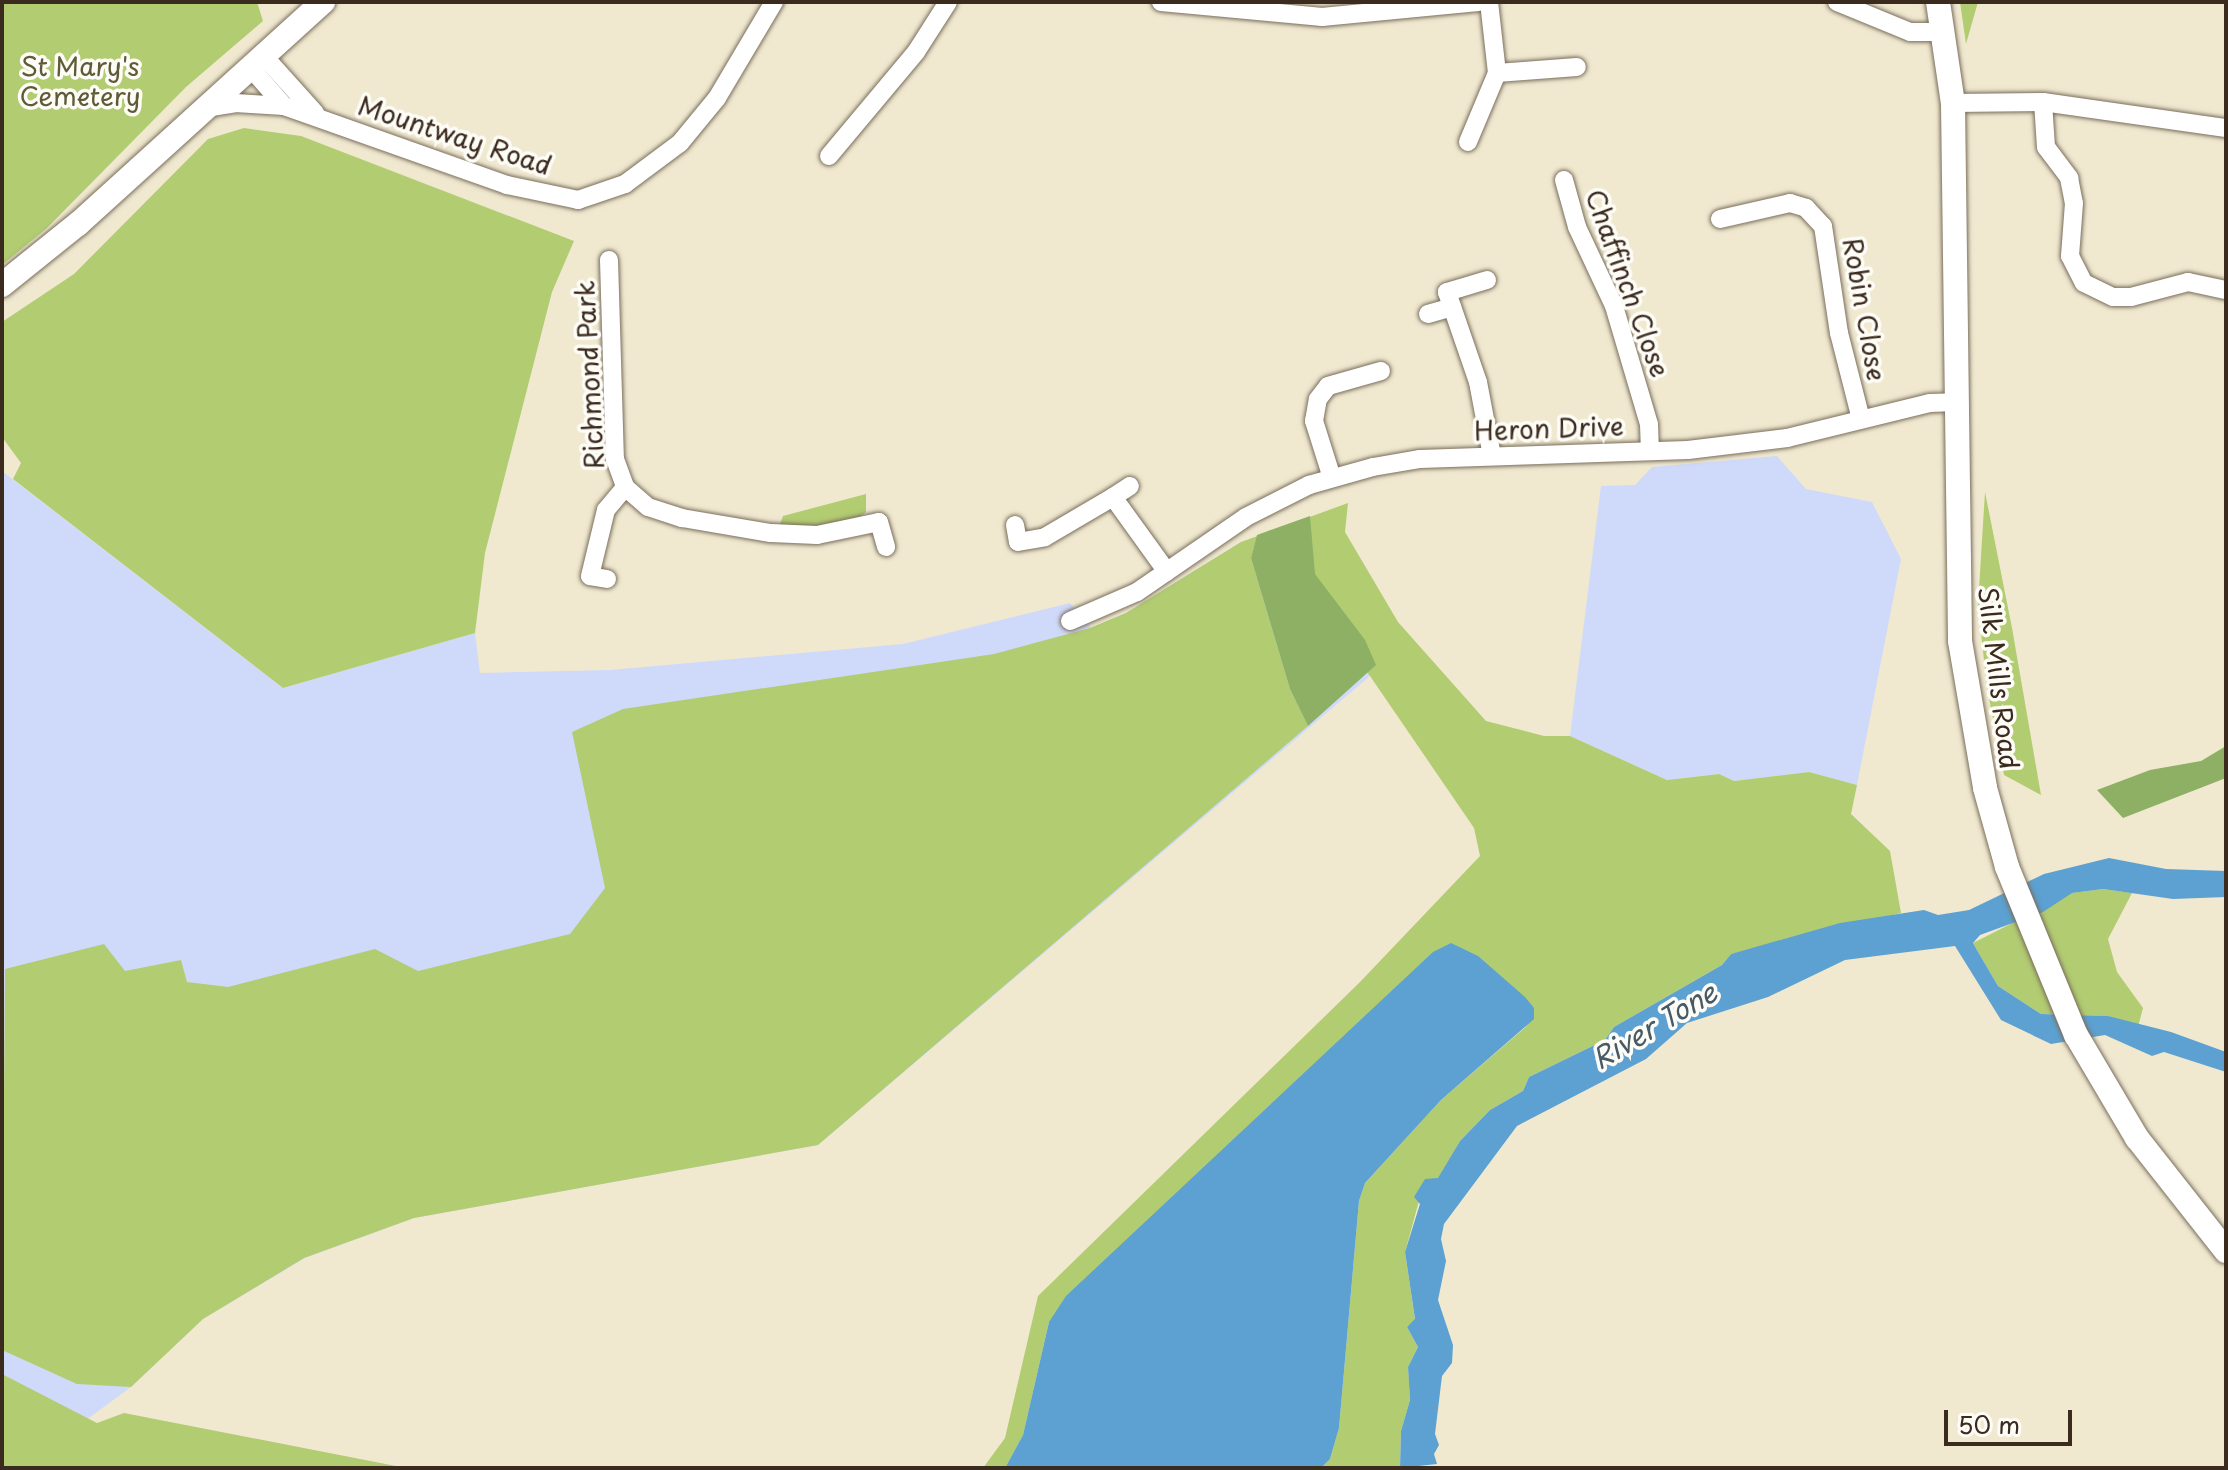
<!DOCTYPE html>
<style>
body{margin:0}
#map{position:relative;width:2228px;height:1470px;overflow:hidden;background:#f0e9d0;font-family:"Playpen Sans",sans-serif}
div>[style]{position:absolute}
.built>*{inset:0;background:#cfdafa}
.green>*{inset:0;background:#b2cc72}
.forest>*{inset:0;background:#8db064}
.water>*{inset:0;background:#5ca1d1}
.roads{filter:drop-shadow(0 0 2px #7a6d5c) drop-shadow(0 0 2px #7a6d5c)}
.minor>*{height:18px;margin:-9px;padding:0 9px;transform-origin:9px;border-radius:9px;background:#fff}
.major>*{height:24px;margin:-12px;padding:0 12px;transform-origin:12px;border-radius:12px;background:#fff}
span{translate:-50% -50%;white-space:nowrap;text-align:center;line-height:1.15;-webkit-text-stroke:7px #fdfcf7;paint-order:stroke}
.park-label{font-size:26px;color:#5f5b37}
.street-label{font-size:26px;color:#3b2a1e}
.water-label{font-size:28px;color:#485a66;font-style:italic}
.frame{position:absolute;inset:0;border:4px solid #3b2a1e;pointer-events:none}
.scale{position:absolute;left:1944px;top:1410px;width:128px;height:36px;box-sizing:border-box;border:4px solid #3b2a1e;border-top:0;padding-left:10px;font-size:24px;line-height:28px;white-space:nowrap;color:#3b2a1e;-webkit-text-stroke:6px #fdfcf7;paint-order:stroke}
</style>
<div id="map">
<div class="built">
<div style="clip-path:polygon(1777px 456px,1806px 489px,1872px 502px,1901px 559px,1857px 785px,1809px 772px,1734px 781px,1718px 774px,1667px 780px,1570px 736px,1601px 486px,1635px 485px,1652px 467px)"></div>
<div style="clip-path:polygon(2px 471px,283px 688px,475px 633px,480px 673px,610px 670px,903px 644px,1070px 603px,1091px 628px,1126px 613px,1241px 542px,1370px 676px,818px 1145px,414px 1218px,305px 1258px,203px 1319px,131px 1387px,86px 1420px,2px 1374px)"></div>
</div>
<div class="green">
<div style="clip-path:polygon(2px 2px,257px 2px,263px 21px,186px 87px,47px 228px,2px 265px)"></div>
<div style="clip-path:polygon(1960px 2px,1978px 2px,1966px 44px)"></div>
<div style="clip-path:polygon(244px 128px,301px 136px,574px 241px,552px 292px,485px 553px,475px 633px,283px 688px,13px 479px,21px 463px,2px 437px,2px 322px,74px 274px,208px 139px)"></div>
<div style="clip-path:polygon(1985px 492px,2012px 628px,2041px 795px,2004px 775px,1987px 688px,1978px 605px)"></div>
<div style="clip-path:polygon(866px 494px,866px 512px,859px 518px,805px 528px,779px 527px,783px 516px)"></div>
<div style="clip-path:polygon(1348px 503px,1345px 532px,1398px 622px,1486px 721px,1544px 736px,1570px 736px,1667px 780px,1719px 774px,1734px 781px,1809px 772px,1857px 785px,1851px 814px,1890px 851px,1901px 913px,1731px 954px,1722px 965px,1614px 1027px,1605px 1040px,1529px 1077px,1523px 1091px,1490px 1110px,1460px 1141px,1438px 1179px,1425px 1179px,1405px 1252px,1415px 1320px,1407px 1327px,1418px 1347px,1408px 1367px,1410px 1400px,1401px 1431px,1400px 1468px,1321px 1468px,1330px 1459px,1339px 1428px,1359px 1201px,1365px 1183px,1441px 1100px,1528px 1025px,1049px 1322px,1023px 1435px,1005px 1468px,983px 1468px,1005px 1438px,1038px 1296px,1360px 982px,1480px 856px,1474px 828px,1370px 676px,1257px 536px,1251px 558px,1290px 689px,1308px 726px,818px 1145px,414px 1218px,304px 1258px,203px 1319px,131px 1387px,77px 1384px,2px 1350px,5px 969px,104px 944px,125px 971px,181px 960px,187px 982px,228px 987px,375px 949px,418px 971px,570px 934px,605px 888px,572px 732px,623px 709px,994px 654px,1090px 628px,1126px 613px,1241px 542px)"></div>
<div style="clip-path:polygon(2103px 889px,2132px 893px,2108px 939px,2117px 972px,2143px 1008px,2138px 1027px,2108px 1016px,2041px 1014px,1998px 986px,1973px 943px,2071px 893px)"></div>
<div style="clip-path:polygon(2px 1374px,97px 1423px,124px 1413px,406px 1468px,2px 1468px)"></div>
</div>
<div class="forest">
<div style="clip-path:polygon(1310px 516px,1315px 574px,1365px 640px,1376px 665px,1308px 726px,1290px 689px,1251px 558px,1257px 535px)"></div>
<div style="clip-path:polygon(2226px 746px,2226px 778px,2123px 818px,2097px 790px,2150px 770px,2201px 761px)"></div>
</div>
<div class="water">
<div style="clip-path:polygon(2109px 858px,2166px 869px,2226px 871px,2226px 897px,2173px 899px,2103px 889px,2072px 893px,2043px 912px,1980px 935px,1973px 943px,1977px 950px,1998px 986px,2041px 1014px,2108px 1016px,2171px 1032px,2226px 1052px,2226px 1072px,2164px 1052px,2152px 1056px,2105px 1035px,2051px 1044px,2001px 1020px,1955px 946px,1845px 960px,1768px 997px,1687px 1023px,1646px 1059px,1517px 1126px,1444px 1224px,1441px 1239px,1446px 1261px,1438px 1300px,1453px 1345px,1452px 1363px,1442px 1376px,1435px 1434px,1439px 1445px,1434px 1454px,1437px 1464px,1400px 1468px,1401px 1431px,1410px 1400px,1408px 1367px,1418px 1347px,1407px 1327px,1415px 1319px,1405px 1252px,1420px 1204px,1414px 1197px,1425px 1179px,1438px 1178px,1460px 1141px,1490px 1110px,1523px 1091px,1529px 1077px,1605px 1040px,1614px 1027px,1722px 965px,1731px 954px,1840px 923px,1924px 910px,1938px 915px,1969px 910px,2044px 874px)"></div>
<div style="clip-path:polygon(1451px 943px,1478px 956px,1525px 997px,1534px 1008px,1534px 1019px,1441px 1100px,1365px 1183px,1359px 1201px,1339px 1428px,1330px 1459px,1321px 1468px,1005px 1468px,1023px 1435px,1049px 1322px,1066px 1296px,1433px 952px)"></div>
</div>
<div class="roads">
<div class="minor">
<div style="left:1161px;top:2px;width:162px;rotate:5.3deg"></div>
<div style="left:1322px;top:17px;width:157px;rotate:-5.5deg"></div>
<div style="left:1837px;top:2px;width:79px;rotate:22.3deg"></div>
<div style="left:1910px;top:32px;width:33px"></div>
<div style="left:263px;top:55px;width:78px;rotate:48.1deg"></div>
<div style="left:250px;top:67px;width:52px;rotate:48.9deg"></div>
<div style="left:1497px;top:73px;width:80px;rotate:-4.3deg"></div>
<div style="left:2043px;top:102px;width:45px;rotate:86.2deg"></div>
<div style="left:2046px;top:147px;width:39px;rotate:53deg"></div>
<div style="left:2069px;top:178px;width:25px;rotate:79deg"></div>
<div style="left:2074px;top:203px;width:53px;rotate:94.3deg"></div>
<div style="left:2070px;top:256px;width:30px;rotate:63deg"></div>
<div style="left:2084px;top:283px;width:32px;rotate:26deg"></div>
<div style="left:2113px;top:297px;width:18px"></div>
<div style="left:2131px;top:297px;width:59px;rotate:-14.7deg"></div>
<div style="left:2188px;top:282px;width:39px;rotate:12deg"></div>
<div style="left:1953px;top:103px;width:90px;rotate:-0.6deg"></div>
<div style="left:2043px;top:102px;width:185px;rotate:8.1deg"></div>
<div style="left:205px;top:108px;width:30px;rotate:-9deg"></div>
<div style="left:235px;top:103px;width:49px;rotate:3.5deg"></div>
<div style="left:284px;top:106px;width:237px;rotate:19.5deg"></div>
<div style="left:507px;top:185px;width:73px;rotate:11.9deg"></div>
<div style="left:578px;top:200px;width:50px;rotate:-18.8deg"></div>
<div style="left:625px;top:184px;width:69px;rotate:-36.7deg"></div>
<div style="left:680px;top:143px;width:58px;rotate:-50.6deg"></div>
<div style="left:717px;top:98px;width:112px;rotate:-59.3deg"></div>
<div style="left:1468px;top:142px;width:75px;rotate:-67.2deg"></div>
<div style="left:1497px;top:73px;width:71px;rotate:-96.4deg"></div>
<div style="left:829px;top:156px;width:136px;rotate:-50.1deg"></div>
<div style="left:916px;top:52px;width:59px;rotate:-57.4deg"></div>
<div style="left:1564px;top:180px;width:49px;rotate:74.5deg"></div>
<div style="left:1577px;top:227px;width:87px;rotate:64.9deg"></div>
<div style="left:1614px;top:306px;width:123px;rotate:73.5deg"></div>
<div style="left:1649px;top:424px;width:27px;rotate:88deg"></div>
<div style="left:1720px;top:219px;width:72px;rotate:-12.9deg"></div>
<div style="left:1790px;top:203px;width:17px;rotate:17deg"></div>
<div style="left:1806px;top:208px;width:25px;rotate:47deg"></div>
<div style="left:1823px;top:226px;width:108px;rotate:81.5deg"></div>
<div style="left:1839px;top:333px;width:89px;rotate:75.7deg"></div>
<div style="left:609px;top:260px;width:199px;rotate:88.3deg"></div>
<div style="left:615px;top:459px;width:30px;rotate:70deg"></div>
<div style="left:625px;top:487px;width:30px;rotate:41deg"></div>
<div style="left:648px;top:507px;width:36px;rotate:18deg"></div>
<div style="left:682px;top:518px;width:90px;rotate:9.6deg"></div>
<div style="left:771px;top:533px;width:46px;rotate:2.5deg"></div>
<div style="left:817px;top:535px;width:63px;rotate:-11.8deg"></div>
<div style="left:879px;top:522px;width:26px;rotate:74deg"></div>
<div style="left:1487px;top:280px;width:42px;rotate:163.3deg"></div>
<div style="left:1447px;top:292px;width:95px;rotate:71deg"></div>
<div style="left:1478px;top:382px;width:75px;rotate:79.3deg"></div>
<div style="left:1428px;top:314px;width:25px;rotate:-16deg"></div>
<div style="left:1332px;top:478px;width:60px;rotate:-107.5deg"></div>
<div style="left:1314px;top:421px;width:22px;rotate:-80deg"></div>
<div style="left:1318px;top:399px;width:16px;rotate:-52deg"></div>
<div style="left:1328px;top:386px;width:55px;rotate:-15.8deg"></div>
<div style="left:1113px;top:497px;width:20px;rotate:-33deg"></div>
<div style="left:1015px;top:525px;width:17px;rotate:80deg"></div>
<div style="left:1018px;top:542px;width:27px;rotate:-10deg"></div>
<div style="left:1045px;top:537px;width:79px;rotate:-30.5deg"></div>
<div style="left:1113px;top:497px;width:92px;rotate:54.2deg"></div>
<div style="left:607px;top:579px;width:17px;rotate:-170deg"></div>
<div style="left:590px;top:576px;width:68px;rotate:-76.4deg"></div>
<div style="left:606px;top:510px;width:30px;rotate:-50deg"></div>
<div style="left:1070px;top:621px;width:73px;rotate:-23.4deg"></div>
<div style="left:1137px;top:592px;width:132px;rotate:-34.5deg"></div>
<div style="left:1246px;top:517px;width:71px;rotate:-26.9deg"></div>
<div style="left:1309px;top:485px;width:66px;rotate:-15.7deg"></div>
<div style="left:1373px;top:467px;width:48px;rotate:-9.7deg"></div>
<div style="left:1420px;top:459px;width:268px;rotate:-1.9deg"></div>
<div style="left:1688px;top:450px;width:100px;rotate:-6.9deg"></div>
<div style="left:1787px;top:438px;width:147px;rotate:-13.8deg"></div>
<div style="left:1930px;top:403px;width:25px;rotate:-2deg"></div>
</div>
<div class="major">
<div style="left:1938px;top:2px;width:102px;rotate:81.6deg"></div>
<div style="left:1953px;top:103px;width:538px;rotate:89.25deg"></div>
<div style="left:1960px;top:641px;width:149px;rotate:80.3deg"></div>
<div style="left:1985px;top:788px;width:82px;rotate:74.4deg"></div>
<div style="left:2007px;top:867px;width:182px;rotate:67.7deg"></div>
<div style="left:2076px;top:1035px;width:120px;rotate:59.4deg"></div>
<div style="left:2137px;top:1138px;width:144px;rotate:51.8deg"></div>
<div style="left:2px;top:285px;width:97px;rotate:-38.8deg"></div>
<div style="left:78px;top:224px;width:331px;rotate:-42.2deg"></div>
</div>
</div>
<div class="park-label">
<span style="left:80px;top:81px">St Mary's<br>Cemetery</span>
</div>
<div class="street-label">
<span style="left:455px;top:135px;rotate:18deg">Mountway Road</span>
<span style="left:1628px;top:283px;rotate:70deg">Chaffinch Close</span>
<span style="left:1865px;top:309px;rotate:80deg">Robin Close</span>
<span style="left:589px;top:375px;rotate:-93deg">Richmond Park</span>
<span style="left:1549px;top:428px;rotate:-2deg">Heron Drive</span>
<span style="left:1999px;top:678px;rotate:83deg">Silk Mills Road</span>
</div>
<div class="water-label">
<span style="left:1654px;top:1025px;rotate:-31deg">River Tone</span>
</div>
<div class="frame"></div>
<div class="scale">50 m</div>
</div>
